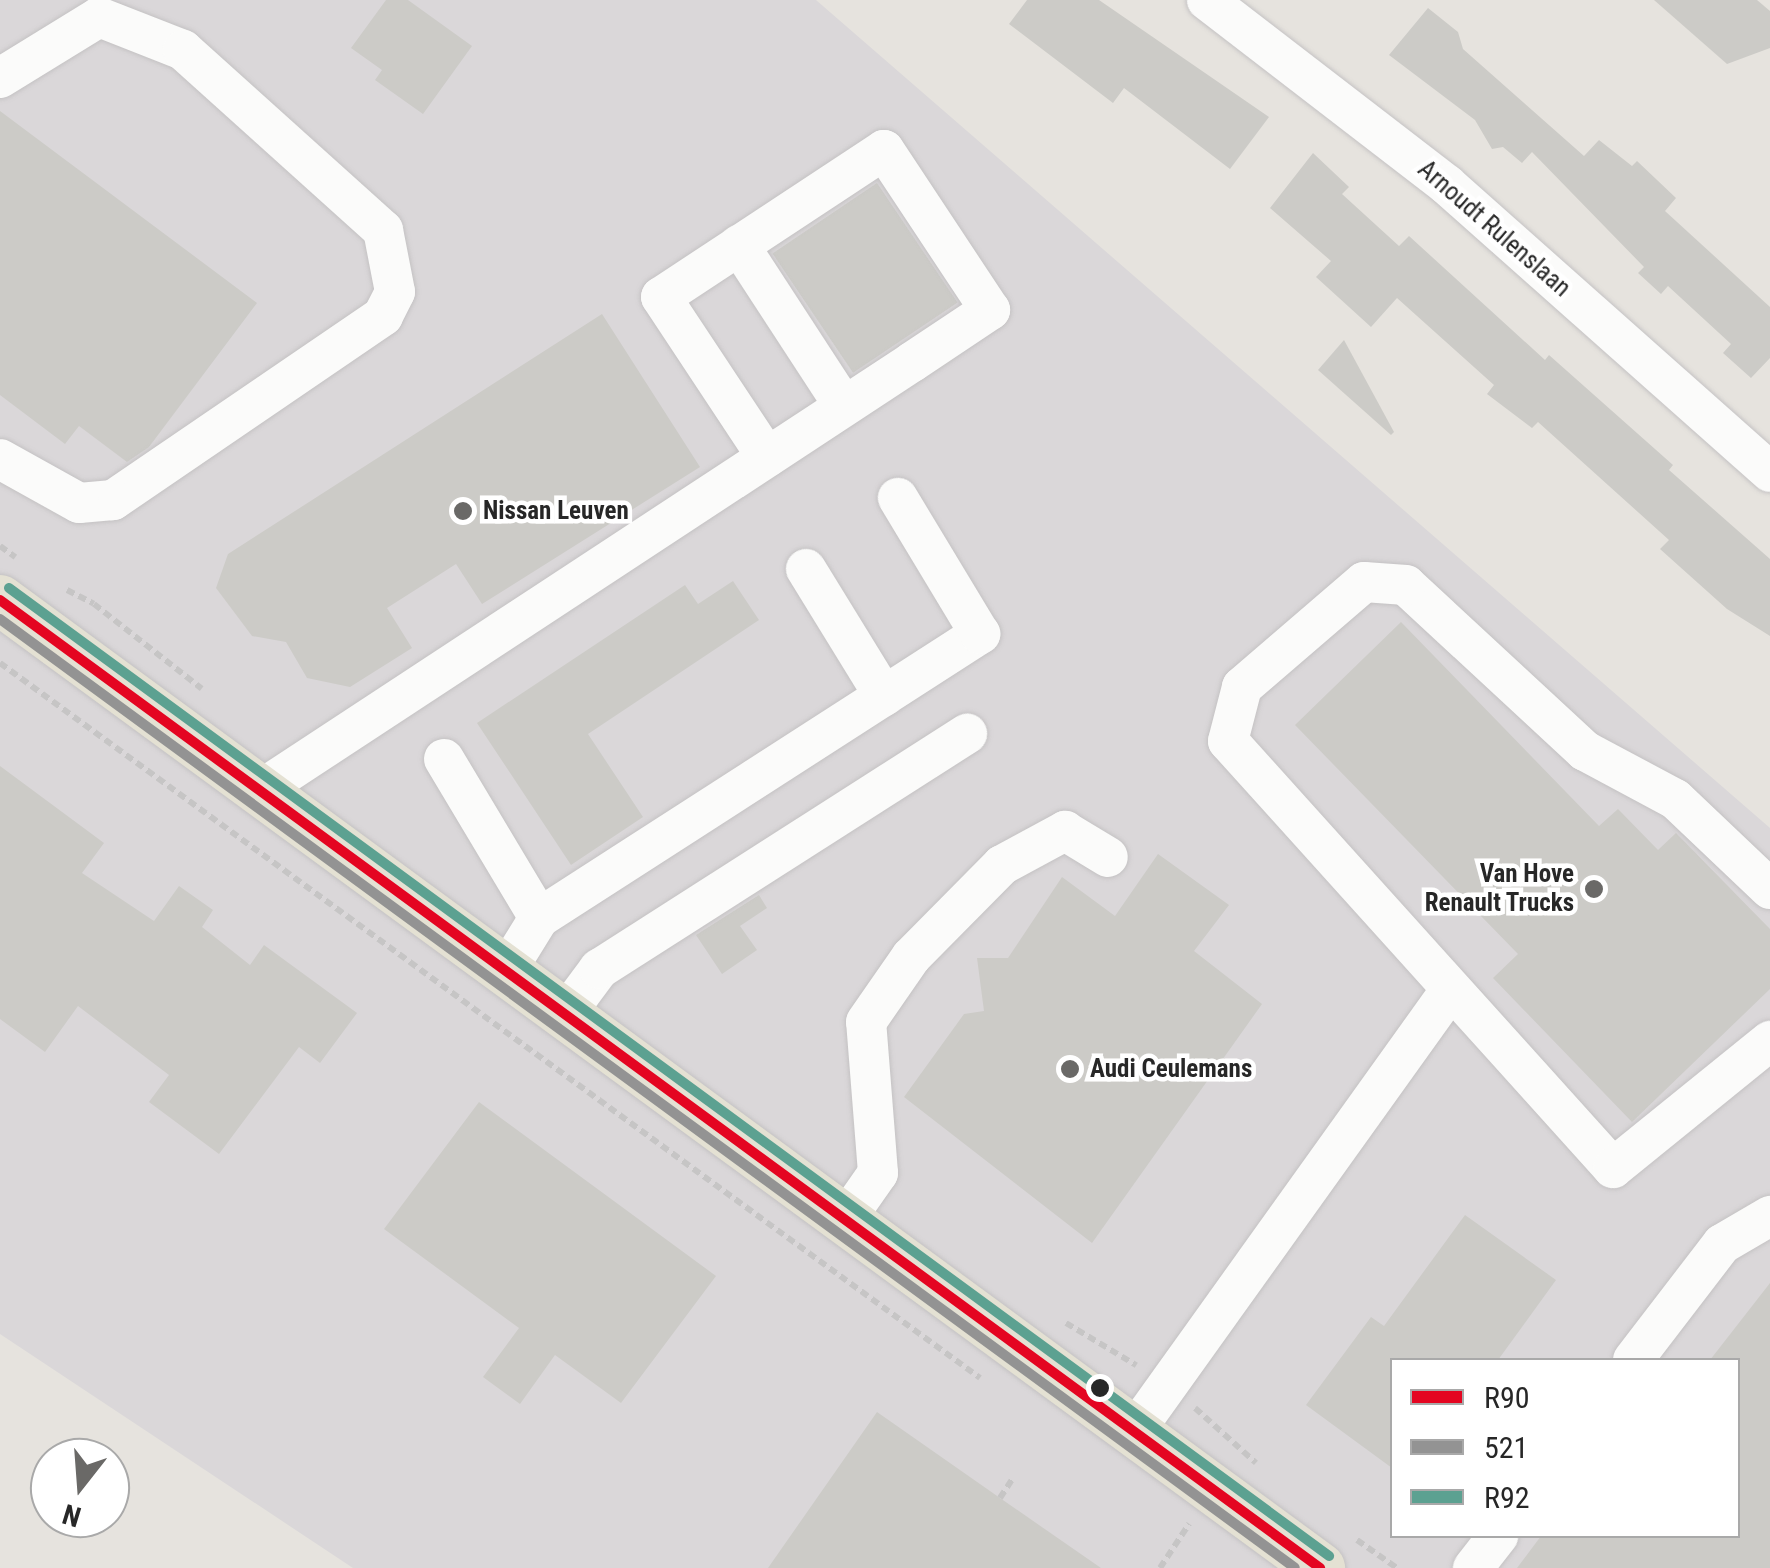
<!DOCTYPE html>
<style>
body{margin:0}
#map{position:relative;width:1770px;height:1568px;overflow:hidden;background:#e6e3de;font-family:"Roboto Condensed",sans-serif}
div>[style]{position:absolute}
.industrial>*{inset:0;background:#dad7d9}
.building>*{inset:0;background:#cccbc7;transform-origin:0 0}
.path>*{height:6px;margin-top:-3px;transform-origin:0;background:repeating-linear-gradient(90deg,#c6c5c5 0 8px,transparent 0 13px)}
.roads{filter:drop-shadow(0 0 2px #c4c2c3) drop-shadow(0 0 2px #c4c2c3)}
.minor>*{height:40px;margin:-20px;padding:0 20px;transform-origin:20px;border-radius:20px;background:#fbfbfa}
.major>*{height:50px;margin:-25px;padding:0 25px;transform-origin:25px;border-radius:25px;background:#e4e1d3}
.bus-1>*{height:10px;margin:-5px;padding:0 5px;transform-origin:5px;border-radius:5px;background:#e40521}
.bus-2>*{height:10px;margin:-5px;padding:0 5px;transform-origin:5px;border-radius:5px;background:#939393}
.bus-3>*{height:10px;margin:-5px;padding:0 5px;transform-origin:5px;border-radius:5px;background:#5ca191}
.dots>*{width:28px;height:28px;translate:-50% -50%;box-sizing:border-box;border:5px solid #fff;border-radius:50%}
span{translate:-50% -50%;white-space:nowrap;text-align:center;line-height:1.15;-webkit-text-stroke:9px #fff;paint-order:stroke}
.street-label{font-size:25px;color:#272727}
.poi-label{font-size:25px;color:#272727;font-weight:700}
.left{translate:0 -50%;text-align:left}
.right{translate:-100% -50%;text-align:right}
.legend{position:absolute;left:1390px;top:1358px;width:350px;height:180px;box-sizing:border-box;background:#fff;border:2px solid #a9a9a9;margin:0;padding:12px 18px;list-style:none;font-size:30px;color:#272727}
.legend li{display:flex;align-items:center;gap:20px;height:50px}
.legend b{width:50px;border:2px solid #a9a9a9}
.north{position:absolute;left:30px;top:1438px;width:100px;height:100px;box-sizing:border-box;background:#fff;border:2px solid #a9a9a9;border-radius:50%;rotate:197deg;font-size:28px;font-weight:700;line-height:40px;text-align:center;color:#272727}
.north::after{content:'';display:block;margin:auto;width:35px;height:45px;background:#6a6967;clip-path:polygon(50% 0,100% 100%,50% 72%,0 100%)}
</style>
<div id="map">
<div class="industrial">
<div style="clip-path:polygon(evenodd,0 0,816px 0,1770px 828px,1770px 1568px,353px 1568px,0 1334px,0 0,1392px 1360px,1738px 1360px,1738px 1536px,1392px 1536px,1392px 1360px)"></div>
</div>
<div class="building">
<div style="clip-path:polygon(386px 0,408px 0,472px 46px,423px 114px,375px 80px,382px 70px,351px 48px)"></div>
<div style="clip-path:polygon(1027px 0,1099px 0,1269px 117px,1230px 169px,1124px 88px,1113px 103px,1009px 24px)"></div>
<div style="clip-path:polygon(1654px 0,1757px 0,1770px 11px,1770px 48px,1727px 64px)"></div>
<div style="clip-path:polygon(1428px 8px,1458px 32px,1463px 49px,1584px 156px,1599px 140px,1632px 166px,1637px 161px,1676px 198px,1665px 211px,1770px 307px,1770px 358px,1751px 378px,1723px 353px,1731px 344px,1668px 286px,1661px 294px,1638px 273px,1644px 267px,1532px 152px,1522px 163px,1503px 147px,1492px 149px,1475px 120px,1389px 55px)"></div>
<div style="clip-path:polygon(0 111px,257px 303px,149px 447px,127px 462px,79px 426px,65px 444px,0 395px)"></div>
<div style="clip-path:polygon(1313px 153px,1349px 187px,1342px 194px,1399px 246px,1409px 236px,1545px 360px,1549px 355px,1673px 465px,1669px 470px,1770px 559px,1770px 636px,1727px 609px,1660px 549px,1669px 540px,1538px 422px,1532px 428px,1487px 394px,1494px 385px,1397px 298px,1371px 327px,1316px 277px,1331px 261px,1270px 208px)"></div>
<div style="left:877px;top:183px;width:144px;height:126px;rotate:56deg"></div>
<div style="clip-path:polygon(602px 314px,700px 467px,482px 604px,456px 564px,387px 608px,412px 648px,350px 687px,307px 678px,286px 642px,252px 636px,216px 588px,228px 554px)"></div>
<div style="clip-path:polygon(1344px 340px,1394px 432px,1391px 435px,1318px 370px)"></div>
<div style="clip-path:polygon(733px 581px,759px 620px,588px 734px,643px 817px,571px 865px,477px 723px,685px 585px,698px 604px)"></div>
<div style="clip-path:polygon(1401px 622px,1599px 826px,1618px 809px,1658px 850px,1676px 833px,1770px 929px,1770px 989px,1632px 1122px,1493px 978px,1518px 954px,1295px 725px)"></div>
<div style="clip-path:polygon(0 766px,104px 843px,82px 873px,154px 921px,179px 886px,213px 910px,202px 927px,250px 965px,264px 945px,357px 1013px,320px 1063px,299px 1047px,219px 1154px,149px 1102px,169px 1075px,78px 1006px,45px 1052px,0 1019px)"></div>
<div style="clip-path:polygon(1158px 854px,1229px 905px,1194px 951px,1262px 1004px,1092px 1243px,904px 1097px,964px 1014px,984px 1011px,977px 958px,1008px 958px,1062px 877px,1115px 916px)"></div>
<div style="clip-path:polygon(759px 895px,767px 908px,740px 926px,757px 950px,722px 974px,696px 935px)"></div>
<div style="clip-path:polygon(479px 1102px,716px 1276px,621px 1403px,555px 1355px,520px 1404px,483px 1377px,519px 1328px,384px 1229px)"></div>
<div style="clip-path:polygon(1465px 1215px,1556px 1280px,1498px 1360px,1392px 1360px,1392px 1468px,1306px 1405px,1371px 1317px,1384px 1326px)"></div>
<div style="clip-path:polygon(1770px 1283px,1770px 1568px,1517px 1568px,1541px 1536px,1738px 1536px,1738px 1360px,1710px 1360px)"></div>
<div style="clip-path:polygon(877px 1412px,1000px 1498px,1101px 1568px,768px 1568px)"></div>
</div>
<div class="path">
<div style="left:0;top:546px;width:19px;rotate:36deg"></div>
<div style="left:67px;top:590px;width:30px;rotate:27deg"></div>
<div style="left:94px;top:604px;width:137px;rotate:38.2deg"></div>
<div style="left:0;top:663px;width:1213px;rotate:36.11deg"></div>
<div style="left:1066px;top:1323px;width:82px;rotate:31deg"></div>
<div style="left:1195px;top:1408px;width:82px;rotate:42deg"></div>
<div style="left:1000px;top:1498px;width:24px;rotate:-57deg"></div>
<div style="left:1357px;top:1540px;width:49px;rotate:35deg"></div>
<div style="left:1160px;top:1568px;width:53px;rotate:-56.6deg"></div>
</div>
<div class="roads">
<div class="minor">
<div style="left:1207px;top:0;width:303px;rotate:37.6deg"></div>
<div style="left:1447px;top:185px;width:432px;rotate:41.6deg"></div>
<div style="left:0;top:78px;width:116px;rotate:-31.6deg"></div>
<div style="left:99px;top:17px;width:90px;rotate:21.4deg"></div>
<div style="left:183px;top:50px;width:269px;rotate:42deg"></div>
<div style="left:383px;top:230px;width:63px;rotate:79deg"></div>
<div style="left:395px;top:292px;width:27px;rotate:117deg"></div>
<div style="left:383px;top:316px;width:327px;rotate:145.7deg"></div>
<div style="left:113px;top:500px;width:34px;rotate:175deg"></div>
<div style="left:79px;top:503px;width:90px;rotate:-150.9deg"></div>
<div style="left:739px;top:245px;width:192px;rotate:56.9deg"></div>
<div style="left:806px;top:569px;width:149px;rotate:58.4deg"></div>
<div style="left:444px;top:759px;width:185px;rotate:59.1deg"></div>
<div style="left:262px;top:789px;width:778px;rotate:-33.3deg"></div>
<div style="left:912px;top:362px;width:94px;rotate:-33.7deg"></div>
<div style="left:990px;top:310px;width:192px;rotate:-123.5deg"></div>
<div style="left:884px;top:150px;width:267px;rotate:146.6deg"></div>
<div style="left:661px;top:297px;width:192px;rotate:56.5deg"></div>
<div style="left:1770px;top:889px;width:131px;rotate:-136.5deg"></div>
<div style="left:1675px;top:799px;width:102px;rotate:-151.9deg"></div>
<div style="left:1585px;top:751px;width:244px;rotate:-137.2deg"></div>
<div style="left:1406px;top:585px;width:42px;rotate:-175.9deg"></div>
<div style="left:1364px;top:582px;width:161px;rotate:139.3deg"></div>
<div style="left:1242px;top:687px;width:56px;rotate:104.5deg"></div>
<div style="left:1228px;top:741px;width:575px;rotate:47.96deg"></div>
<div style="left:1613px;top:1168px;width:202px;rotate:-39deg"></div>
<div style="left:505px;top:973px;width:65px;rotate:-58.3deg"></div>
<div style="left:539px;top:918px;width:525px;rotate:-32.78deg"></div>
<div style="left:980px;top:634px;width:159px;rotate:-121.1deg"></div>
<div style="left:564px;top:1016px;width:59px;rotate:-53.3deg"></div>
<div style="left:599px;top:969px;width:437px;rotate:-32.6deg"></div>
<div style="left:843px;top:1223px;width:61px;rotate:-55deg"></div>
<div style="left:878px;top:1173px;width:151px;rotate:-94.5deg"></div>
<div style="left:866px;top:1022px;width:79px;rotate:-55.3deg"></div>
<div style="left:911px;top:957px;width:129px;rotate:-45.3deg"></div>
<div style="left:1002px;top:865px;width:72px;rotate:-28.4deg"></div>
<div style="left:1065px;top:831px;width:50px;rotate:31.2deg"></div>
<div style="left:1633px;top:1360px;width:146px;rotate:-52.5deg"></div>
<div style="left:1722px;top:1244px;width:56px;rotate:-30.3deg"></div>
<div style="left:1134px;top:1432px;width:541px;rotate:-54.4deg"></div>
<div style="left:1473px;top:1568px;width:41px;rotate:-52deg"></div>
</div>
<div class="major">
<div style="left:0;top:600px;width:1637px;rotate:36.25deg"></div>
</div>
</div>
<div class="bus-1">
<div style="left:0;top:600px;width:1637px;rotate:36.25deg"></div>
</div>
<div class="bus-2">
<div style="left:0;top:619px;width:1605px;rotate:36.23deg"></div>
</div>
<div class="bus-3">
<div style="left:9px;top:588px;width:1637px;rotate:36.25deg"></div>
</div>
<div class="dots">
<div style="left:463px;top:511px;background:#6a6967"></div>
<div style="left:1594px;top:889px;background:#6a6967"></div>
<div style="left:1070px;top:1069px;background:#6a6967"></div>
<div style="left:1100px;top:1388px;background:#272727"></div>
</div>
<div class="street-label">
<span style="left:1494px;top:229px;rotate:41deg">Arnoudt Rulenslaan</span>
</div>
<div class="poi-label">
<span class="left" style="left:483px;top:511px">Nissan Leuven</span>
<span class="right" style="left:1574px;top:889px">Van Hove<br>Renault Trucks</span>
<span class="left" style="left:1090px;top:1069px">Audi Ceulemans</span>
</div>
<ul class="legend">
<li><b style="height:12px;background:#e40521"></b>R90</li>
<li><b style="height:12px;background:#939393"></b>521</li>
<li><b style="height:12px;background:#5ca191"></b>R92</li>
</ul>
<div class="north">N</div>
</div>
